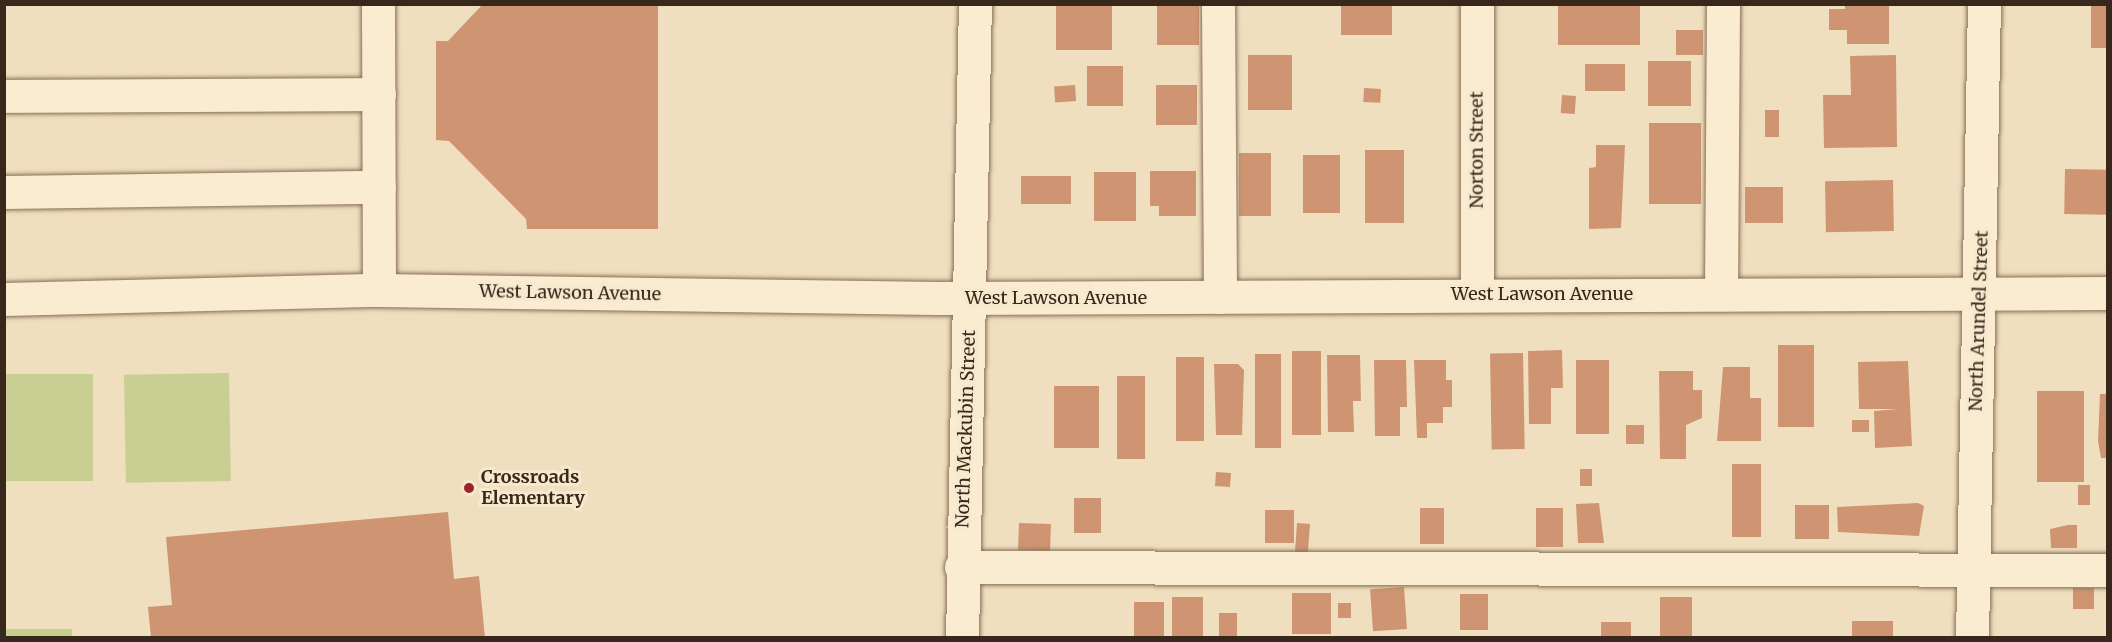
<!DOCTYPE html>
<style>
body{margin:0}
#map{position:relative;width:2112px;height:642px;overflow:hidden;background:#efdfbe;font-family:Merriweather,serif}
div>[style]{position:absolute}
.green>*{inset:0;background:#c9ce92;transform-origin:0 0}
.building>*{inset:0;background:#cf9572;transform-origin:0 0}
.roads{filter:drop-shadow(0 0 2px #886f56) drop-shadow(0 0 2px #886f56)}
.minor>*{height:33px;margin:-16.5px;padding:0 16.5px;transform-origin:16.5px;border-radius:16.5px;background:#faecd1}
.dots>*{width:16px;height:16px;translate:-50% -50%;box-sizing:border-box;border:3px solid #f7e9ce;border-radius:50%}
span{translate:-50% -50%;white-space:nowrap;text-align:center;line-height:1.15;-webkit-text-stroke:6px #f7e9ce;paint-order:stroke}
.street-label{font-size:18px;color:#37281b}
.poi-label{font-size:18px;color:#37281b;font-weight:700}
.left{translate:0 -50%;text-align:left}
.frame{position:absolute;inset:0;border:6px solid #37281b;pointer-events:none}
</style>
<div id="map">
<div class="green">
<div style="left:229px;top:373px;width:108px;height:105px;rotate:89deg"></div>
<div style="left:5px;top:374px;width:88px;height:107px"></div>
<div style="left:5px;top:629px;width:67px;height:8px"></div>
</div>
<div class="building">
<div style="clip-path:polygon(483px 4px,658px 4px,658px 229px,527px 229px,526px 219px,449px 141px,436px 140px,436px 41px,448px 41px)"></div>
<div style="left:1056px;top:4px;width:56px;height:46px"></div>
<div style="left:1157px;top:4px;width:42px;height:41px"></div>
<div style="left:1341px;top:4px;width:51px;height:31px"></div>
<div style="left:1640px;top:5px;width:40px;height:82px;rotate:90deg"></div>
<div style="clip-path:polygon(1845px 5px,1889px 5px,1889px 44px,1847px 44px,1847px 30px,1829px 30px,1829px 9px,1845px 9px)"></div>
<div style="left:2091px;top:5px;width:17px;height:43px"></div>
<div style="left:1676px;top:30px;width:27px;height:25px"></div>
<div style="left:1248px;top:55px;width:44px;height:55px"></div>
<div style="clip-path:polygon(1896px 55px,1897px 147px,1824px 148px,1823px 95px,1851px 95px,1850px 56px)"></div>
<div style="left:1648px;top:61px;width:43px;height:45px"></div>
<div style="left:1585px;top:64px;width:40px;height:27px"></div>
<div style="left:1087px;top:66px;width:36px;height:40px"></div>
<div style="left:1075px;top:85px;width:16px;height:21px;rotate:86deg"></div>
<div style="left:1156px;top:85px;width:41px;height:40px"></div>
<div style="left:1364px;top:88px;width:17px;height:14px;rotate:3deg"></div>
<div style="left:1562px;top:95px;width:14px;height:18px;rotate:4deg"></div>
<div style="left:1765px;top:110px;width:14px;height:27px"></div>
<div style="left:1649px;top:123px;width:52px;height:81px"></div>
<div style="clip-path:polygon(1596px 145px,1625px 145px,1621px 228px,1589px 229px,1589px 168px,1596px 167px)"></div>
<div style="left:1365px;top:150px;width:39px;height:73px"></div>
<div style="left:1239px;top:153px;width:32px;height:63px"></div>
<div style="left:1303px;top:155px;width:37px;height:58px"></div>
<div style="left:2065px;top:169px;width:43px;height:45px;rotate:1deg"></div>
<div style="clip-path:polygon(1150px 171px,1196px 171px,1196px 216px,1159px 216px,1159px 206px,1150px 206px)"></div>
<div style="left:1094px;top:172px;width:42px;height:49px"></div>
<div style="left:1021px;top:176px;width:50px;height:28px"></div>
<div style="left:1893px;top:180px;width:51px;height:68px;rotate:89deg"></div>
<div style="left:1745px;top:187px;width:38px;height:36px"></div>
<div style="left:1778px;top:345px;width:36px;height:82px"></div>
<div style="clip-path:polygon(1562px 350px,1563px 388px,1551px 388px,1551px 424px,1529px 424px,1528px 351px)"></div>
<div style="left:1292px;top:351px;width:29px;height:84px"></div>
<div style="left:1523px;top:353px;width:96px;height:33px;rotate:89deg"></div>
<div style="left:1255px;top:354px;width:26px;height:94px"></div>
<div style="clip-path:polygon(1327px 355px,1360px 355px,1361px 401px,1353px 401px,1354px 432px,1328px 432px)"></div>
<div style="left:1176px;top:357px;width:28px;height:84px"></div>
<div style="clip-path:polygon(1374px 360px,1406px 360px,1407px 407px,1400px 407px,1400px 436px,1375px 436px)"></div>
<div style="clip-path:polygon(1414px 360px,1446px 360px,1446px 380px,1452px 380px,1452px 407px,1443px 407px,1443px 423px,1427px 423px,1427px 438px,1417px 438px)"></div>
<div style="left:1576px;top:360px;width:33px;height:74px"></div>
<div style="clip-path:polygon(1908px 361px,1912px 446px,1875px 448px,1874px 411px,1898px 409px,1859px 409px,1858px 362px)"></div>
<div style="clip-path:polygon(1214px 364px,1238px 364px,1244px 370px,1242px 435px,1216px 435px)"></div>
<div style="clip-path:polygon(1723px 367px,1750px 367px,1750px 398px,1761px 398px,1761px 441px,1717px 441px)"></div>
<div style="clip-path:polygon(1659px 371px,1693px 371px,1693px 390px,1702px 390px,1702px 418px,1686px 425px,1686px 459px,1660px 459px)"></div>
<div style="left:1117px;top:376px;width:28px;height:83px"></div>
<div style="left:1099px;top:386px;width:62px;height:45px;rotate:90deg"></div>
<div style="left:2037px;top:391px;width:47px;height:91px"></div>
<div style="clip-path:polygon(2100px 394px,2108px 394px,2108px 458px,2101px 458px,2098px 441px)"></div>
<div style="left:1852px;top:420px;width:17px;height:12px"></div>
<div style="left:1626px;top:425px;width:18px;height:19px"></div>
<div style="left:1732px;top:464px;width:29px;height:73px"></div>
<div style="left:1580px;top:469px;width:12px;height:17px"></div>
<div style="left:1216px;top:472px;width:15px;height:14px;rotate:4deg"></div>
<div style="left:2078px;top:485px;width:12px;height:20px"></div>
<div style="left:1074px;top:498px;width:27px;height:35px"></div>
<div style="clip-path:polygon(1599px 503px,1604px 543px,1578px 543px,1576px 504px)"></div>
<div style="clip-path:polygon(1918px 503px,1924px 506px,1919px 536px,1838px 532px,1837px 507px)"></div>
<div style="left:1829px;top:505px;width:34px;height:34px;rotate:90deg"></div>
<div style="left:1420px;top:508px;width:24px;height:36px"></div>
<div style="left:1563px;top:508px;width:39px;height:27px;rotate:90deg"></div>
<div style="left:1265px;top:510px;width:29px;height:33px"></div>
<div style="clip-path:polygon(448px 512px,454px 579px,479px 576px,485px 638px,151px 638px,148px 607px,172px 605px,166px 537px)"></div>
<div style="left:1019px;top:523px;width:32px;height:27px;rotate:2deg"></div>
<div style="left:1297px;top:523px;width:13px;height:29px;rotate:4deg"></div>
<div style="clip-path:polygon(2068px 525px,2077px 525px,2077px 548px,2051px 548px,2050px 529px)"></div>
<div style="left:1404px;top:587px;width:42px;height:34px;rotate:86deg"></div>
<div style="left:2094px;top:588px;width:21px;height:21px;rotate:90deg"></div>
<div style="left:1292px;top:593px;width:39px;height:41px"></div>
<div style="left:1460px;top:594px;width:28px;height:36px"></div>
<div style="left:1172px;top:597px;width:31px;height:39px"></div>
<div style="left:1660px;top:597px;width:32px;height:41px"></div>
<div style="left:1134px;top:602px;width:30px;height:35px"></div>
<div style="left:1338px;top:603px;width:13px;height:15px"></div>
<div style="left:1219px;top:613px;width:18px;height:23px"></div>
<div style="left:1893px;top:621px;width:17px;height:41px;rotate:90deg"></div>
<div style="left:1601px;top:622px;width:30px;height:16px"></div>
</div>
<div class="roads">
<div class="minor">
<div style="left:378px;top:4px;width:286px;rotate:89.8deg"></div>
<div style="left:1218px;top:4px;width:293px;rotate:89.6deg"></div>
<div style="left:1477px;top:4px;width:291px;rotate:90deg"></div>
<div style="left:4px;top:96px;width:375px;rotate:-0.3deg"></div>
<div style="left:4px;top:192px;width:375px;rotate:-0.8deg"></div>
<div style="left:1721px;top:293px;width:289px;rotate:-89.6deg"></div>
<div style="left:4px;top:299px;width:375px;rotate:-1.4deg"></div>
<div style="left:379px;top:290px;width:557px;rotate:0.82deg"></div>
<div style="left:936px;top:298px;width:1172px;rotate:-0.24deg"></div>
<div style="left:961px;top:567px;width:1147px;rotate:0.15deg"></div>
<div style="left:962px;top:638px;width:634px;rotate:-88.83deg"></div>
<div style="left:1972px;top:638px;width:634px;rotate:-88.92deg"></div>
</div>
</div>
<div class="dots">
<div style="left:469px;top:488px;background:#9a242a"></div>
</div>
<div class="street-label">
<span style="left:1477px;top:150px;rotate:-90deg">Norton Street</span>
<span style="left:570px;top:293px;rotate:1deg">West Lawson Avenue</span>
<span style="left:1542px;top:294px">West Lawson Avenue</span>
<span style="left:1056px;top:298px">West Lawson Avenue</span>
<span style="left:1979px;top:321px;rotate:-88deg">North Arundel Street</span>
<span style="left:966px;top:429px;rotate:-88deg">North Mackubin Street</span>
</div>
<div class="poi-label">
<span class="left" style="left:481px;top:488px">Crossroads<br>Elementary</span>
</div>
<div class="frame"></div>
</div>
